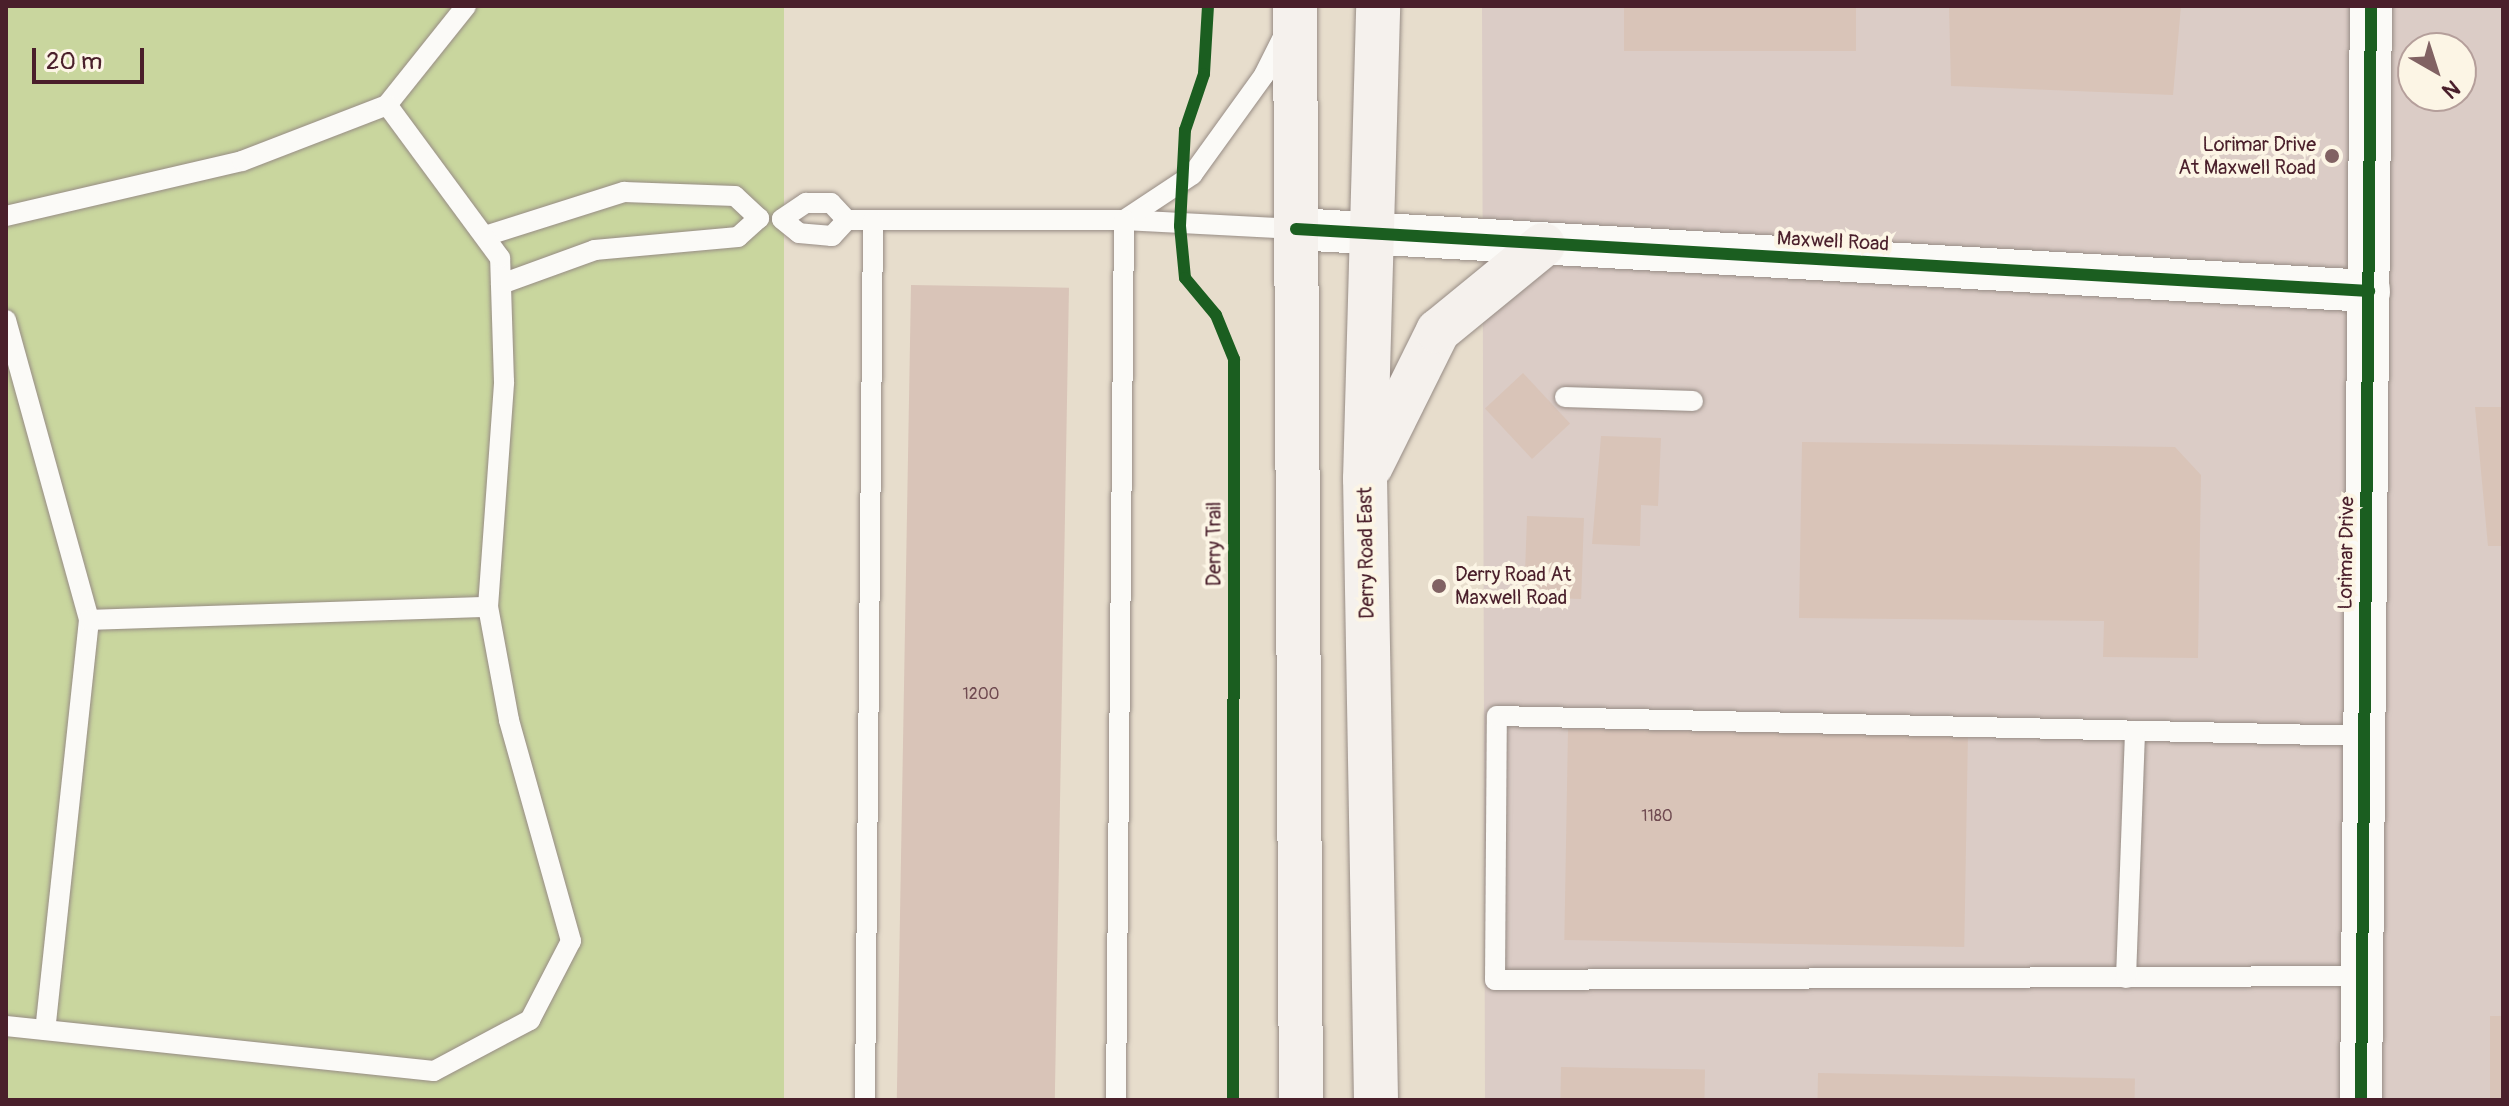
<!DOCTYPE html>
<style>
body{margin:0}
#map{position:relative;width:2509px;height:1106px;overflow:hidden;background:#e7ddcc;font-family:Pangolin,sans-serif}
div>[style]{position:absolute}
.industrial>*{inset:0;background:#dbccc6}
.green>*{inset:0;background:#c9d69e;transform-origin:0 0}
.building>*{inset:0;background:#d9c4b8;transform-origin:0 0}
.roads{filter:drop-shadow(0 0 2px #978c85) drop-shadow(0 0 2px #978c85)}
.service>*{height:20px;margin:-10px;padding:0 10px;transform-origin:10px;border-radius:10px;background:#fbfaf7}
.minor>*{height:42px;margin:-21px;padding:0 21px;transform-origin:21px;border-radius:21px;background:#fbfaf7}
.secondary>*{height:44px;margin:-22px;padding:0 22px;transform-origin:22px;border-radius:22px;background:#f5f1ed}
.cycleway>*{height:12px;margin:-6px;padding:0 6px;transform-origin:6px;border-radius:6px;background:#1b5e20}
.dots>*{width:22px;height:22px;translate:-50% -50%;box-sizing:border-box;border:4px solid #fcf5e5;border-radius:50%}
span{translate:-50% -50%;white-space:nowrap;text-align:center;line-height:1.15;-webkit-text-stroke:8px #fcf5e5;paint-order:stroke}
.number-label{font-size:16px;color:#6f4a50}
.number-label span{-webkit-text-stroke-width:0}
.poi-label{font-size:20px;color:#4a1f2b}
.right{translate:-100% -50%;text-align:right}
.left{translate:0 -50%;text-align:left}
.street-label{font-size:20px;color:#4a1f2b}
.frame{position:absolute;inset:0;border:8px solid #4a1f2b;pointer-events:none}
.north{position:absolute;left:2397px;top:32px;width:80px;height:80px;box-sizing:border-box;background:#fcf5e5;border:2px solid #b59f9b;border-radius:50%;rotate:141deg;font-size:22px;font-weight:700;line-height:32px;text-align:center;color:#4a1f2b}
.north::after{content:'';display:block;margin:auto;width:28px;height:36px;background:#816263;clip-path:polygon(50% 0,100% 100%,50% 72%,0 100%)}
.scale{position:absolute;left:32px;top:48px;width:112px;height:36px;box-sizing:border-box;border:4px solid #4a1f2b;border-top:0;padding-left:10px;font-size:24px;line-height:28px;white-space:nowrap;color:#4a1f2b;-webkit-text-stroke:6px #fcf5e5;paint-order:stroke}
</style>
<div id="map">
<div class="industrial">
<div style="clip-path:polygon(evenodd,1482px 6px,2503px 6px,2503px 1100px,1485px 1100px,1482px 6px,2413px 48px,2461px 48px,2461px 96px,2413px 96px,2413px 48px)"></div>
</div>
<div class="green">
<div style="left:6px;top:6px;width:778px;height:1094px"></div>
</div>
<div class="building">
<div style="left:1624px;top:6px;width:232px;height:45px"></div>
<div style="clip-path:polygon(1949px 6px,2181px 6px,2173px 95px,1951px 86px)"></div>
<div style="left:911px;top:285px;width:158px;height:815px;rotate:1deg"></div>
<div style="left:1523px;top:373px;width:69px;height:52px;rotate:47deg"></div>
<div style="clip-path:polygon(2475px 407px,2503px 407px,2503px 546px,2488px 546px)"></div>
<div style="clip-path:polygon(1601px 436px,1661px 438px,1658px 506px,1641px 505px,1640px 546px,1592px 544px)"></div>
<div style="clip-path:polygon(1802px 442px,2175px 447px,2201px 475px,2198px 658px,2103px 657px,2104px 621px,1799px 618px)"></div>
<div style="left:1527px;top:516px;width:57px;height:81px;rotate:2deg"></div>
<div style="left:1568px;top:729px;width:400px;height:211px;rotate:1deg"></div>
<div style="left:2490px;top:1016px;width:13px;height:84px"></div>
<div style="left:1561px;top:1067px;width:144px;height:33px;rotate:1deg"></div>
<div style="left:1818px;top:1073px;width:317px;height:27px;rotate:1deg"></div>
</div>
<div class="roads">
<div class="service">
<div style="left:6px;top:216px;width:242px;rotate:-13.1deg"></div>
<div style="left:242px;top:161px;width:155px;rotate:-21.1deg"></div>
<div style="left:387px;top:105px;width:127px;rotate:-51.4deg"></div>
<div style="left:847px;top:220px;width:22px;rotate:133deg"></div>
<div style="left:832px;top:236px;width:33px;rotate:-175deg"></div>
<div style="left:799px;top:233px;width:22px;rotate:-141deg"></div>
<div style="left:782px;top:219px;width:29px;rotate:-34deg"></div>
<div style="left:806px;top:203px;width:25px"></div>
<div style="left:831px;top:203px;width:23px;rotate:47deg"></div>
<div style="left:847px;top:220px;width:277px"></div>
<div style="left:1124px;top:220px;width:172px;rotate:3deg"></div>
<div style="left:1124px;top:220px;width:82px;rotate:-33.5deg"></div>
<div style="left:1192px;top:175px;width:123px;rotate:-54.2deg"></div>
<div style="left:1264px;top:75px;width:47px;rotate:-63.4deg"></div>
<div style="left:485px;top:236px;width:146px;rotate:-17.6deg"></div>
<div style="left:624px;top:192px;width:111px;rotate:2.1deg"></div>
<div style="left:735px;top:196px;width:33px;rotate:43deg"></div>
<div style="left:759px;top:218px;width:28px;rotate:138deg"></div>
<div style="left:738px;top:237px;width:144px;rotate:174.8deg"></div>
<div style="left:595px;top:250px;width:100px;rotate:160.1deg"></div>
<div style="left:6px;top:320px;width:311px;rotate:74.5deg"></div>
<div style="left:89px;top:620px;width:412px;rotate:96.1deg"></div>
<div style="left:1565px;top:397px;width:128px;rotate:1.8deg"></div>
<div style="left:89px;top:620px;width:399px;rotate:-1.9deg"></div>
<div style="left:2362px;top:976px;width:867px;rotate:179.74deg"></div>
<div style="left:1495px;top:980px;width:264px;rotate:-89.6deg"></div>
<div style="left:1497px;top:716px;width:868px;rotate:1.32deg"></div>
<div style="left:2126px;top:978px;width:247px;rotate:-87.9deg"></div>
<div style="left:6px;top:1026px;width:430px;rotate:6deg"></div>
<div style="left:434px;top:1071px;width:109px;rotate:-28deg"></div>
<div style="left:530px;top:1020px;width:89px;rotate:-62.6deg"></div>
<div style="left:571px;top:941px;width:230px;rotate:-105.7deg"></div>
<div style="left:509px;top:720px;width:115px;rotate:-100.5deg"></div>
<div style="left:488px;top:607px;width:226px;rotate:-85.9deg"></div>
<div style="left:504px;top:382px;width:124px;rotate:-91.8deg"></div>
<div style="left:500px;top:258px;width:190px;rotate:-126.4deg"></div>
<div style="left:865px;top:1100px;width:879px;rotate:-89.48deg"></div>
<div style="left:1116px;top:1100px;width:880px;rotate:-89.48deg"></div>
</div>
<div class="minor">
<div style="left:1296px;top:229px;width:1075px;rotate:3.31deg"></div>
<div style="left:2361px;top:1100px;width:1094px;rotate:-89.48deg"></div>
</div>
<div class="secondary">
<div style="left:1295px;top:6px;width:1094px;rotate:89.69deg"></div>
<div style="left:1371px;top:466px;width:151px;rotate:-63.6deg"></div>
<div style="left:1438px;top:331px;width:136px;rotate:-39.3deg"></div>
<div style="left:1376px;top:1100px;width:621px;rotate:-91.01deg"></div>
<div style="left:1365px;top:479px;width:473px;rotate:-88.4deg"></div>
</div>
</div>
<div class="cycleway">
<div style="left:1208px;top:6px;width:68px;rotate:93.4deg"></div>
<div style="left:1204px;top:74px;width:59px;rotate:108.7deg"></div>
<div style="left:1185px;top:130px;width:96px;rotate:93deg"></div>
<div style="left:1180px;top:226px;width:52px;rotate:84.5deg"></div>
<div style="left:1185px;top:278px;width:48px;rotate:50deg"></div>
<div style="left:1216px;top:315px;width:48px;rotate:67.8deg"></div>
<div style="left:1234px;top:359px;width:741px;rotate:90.08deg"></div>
<div style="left:1296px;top:229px;width:1075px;rotate:3.31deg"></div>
<div style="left:2361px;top:1100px;width:1094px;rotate:-89.48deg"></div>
</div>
<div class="dots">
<div style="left:2332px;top:156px;background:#816263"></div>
<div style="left:1439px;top:586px;background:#816263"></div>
</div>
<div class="number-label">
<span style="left:981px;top:694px">1200</span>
<span style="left:1657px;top:816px">1180</span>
</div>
<div class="poi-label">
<span class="right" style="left:2316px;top:156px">Lorimar Drive<br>At Maxwell Road</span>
<span class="left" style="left:1455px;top:586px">Derry Road At<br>Maxwell Road</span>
</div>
<div class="street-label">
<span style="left:1833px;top:241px;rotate:3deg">Maxwell Road</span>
<span style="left:1214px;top:544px;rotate:-90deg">Derry Trail</span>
<span style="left:1366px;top:553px;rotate:-91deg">Derry Road East</span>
<span style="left:2346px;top:553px;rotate:-89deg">Lorimar Drive</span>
</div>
<div class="frame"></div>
<div class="north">N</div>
<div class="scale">20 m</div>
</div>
